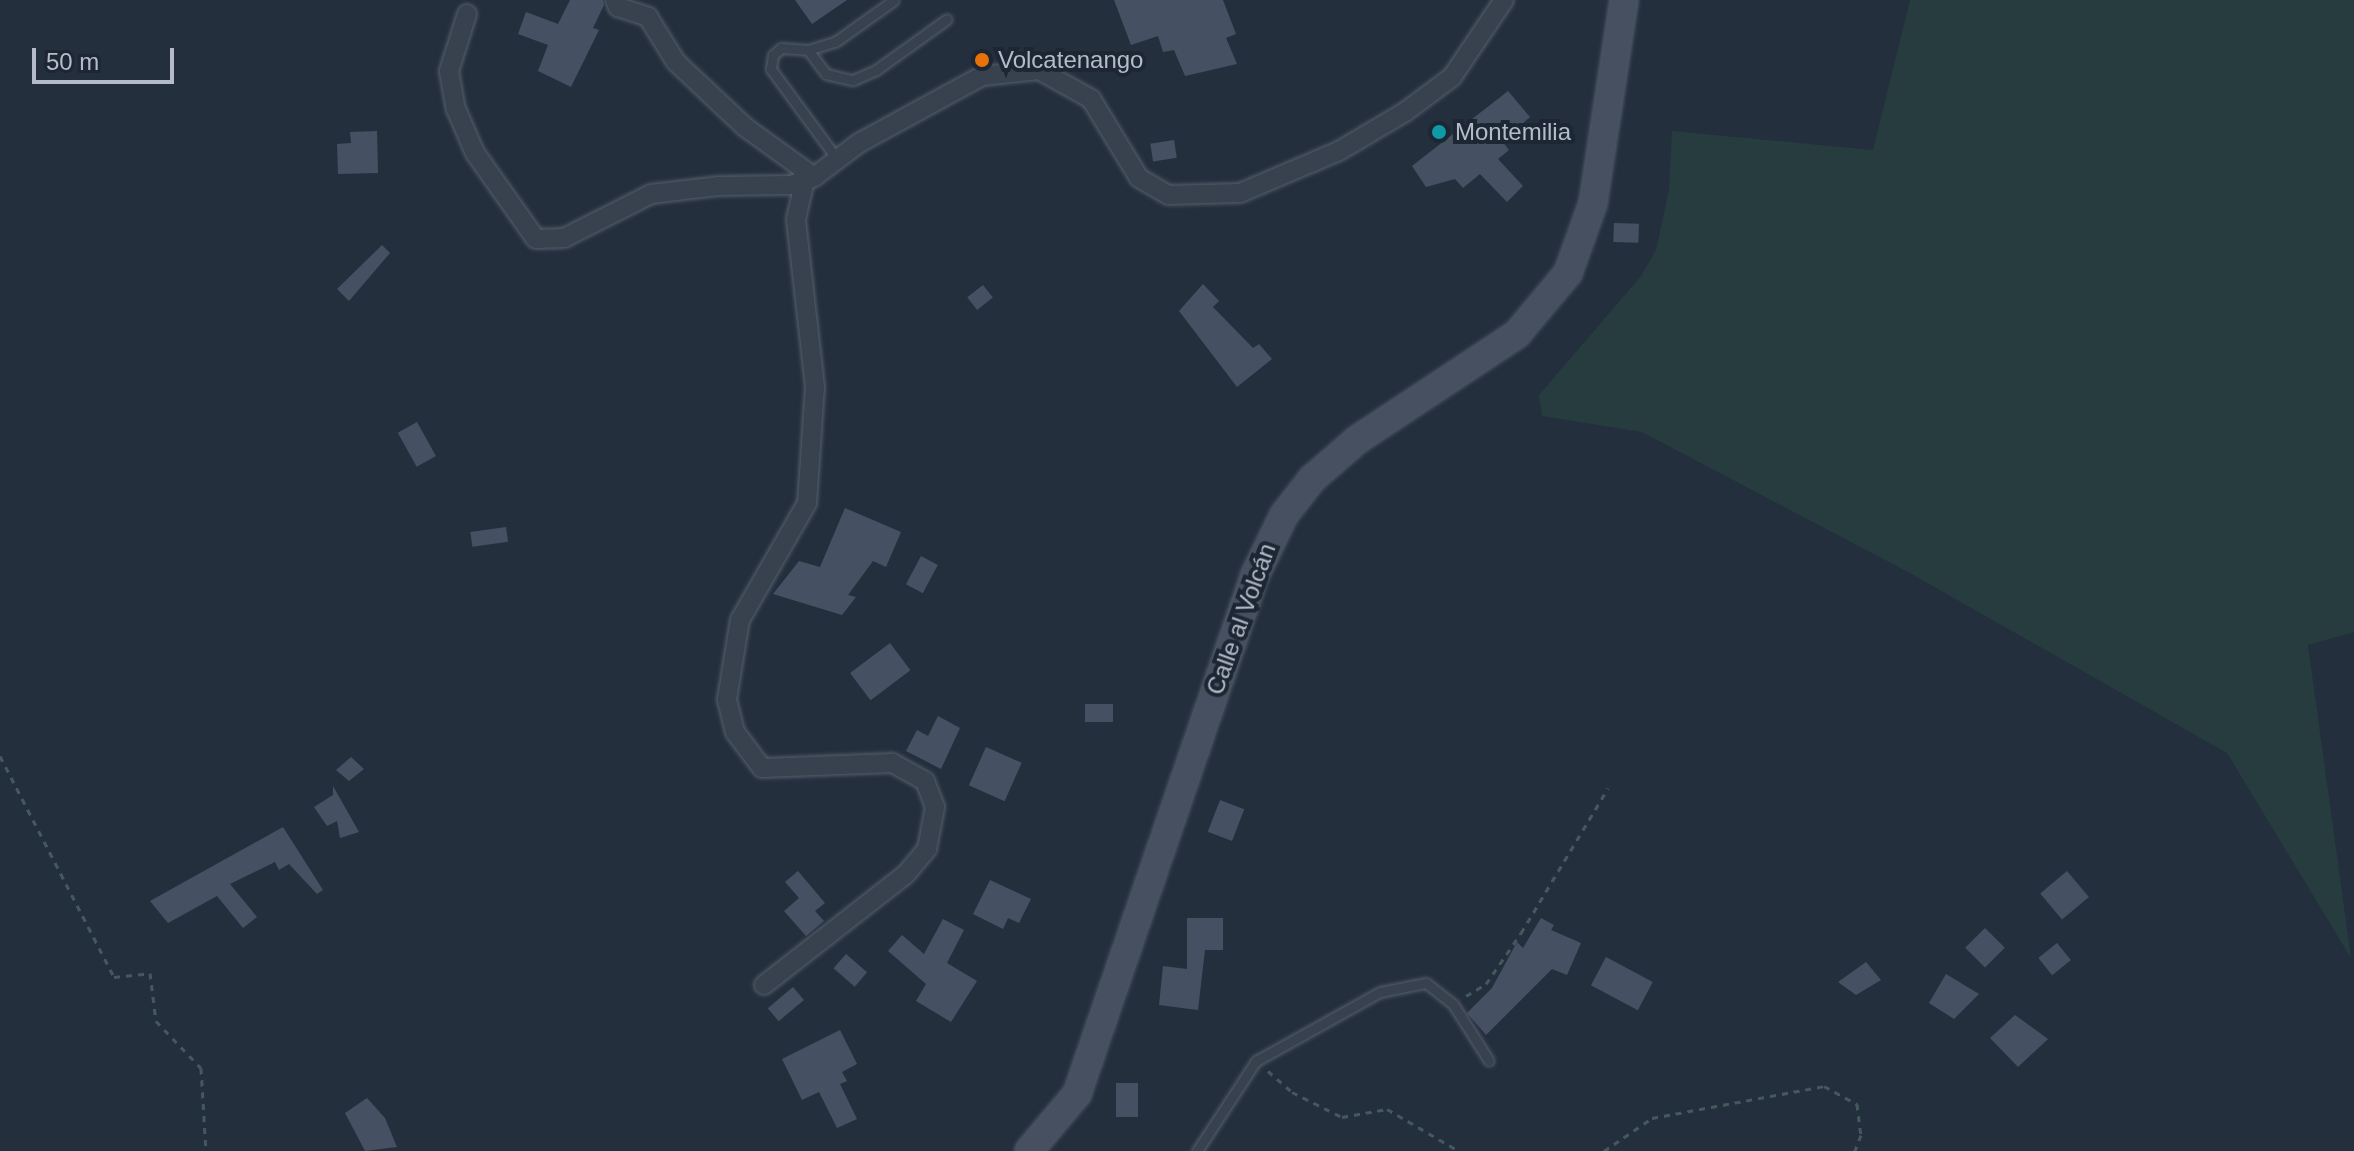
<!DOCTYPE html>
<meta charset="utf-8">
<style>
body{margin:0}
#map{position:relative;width:2354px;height:1151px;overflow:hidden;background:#242f3e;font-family:Helvetica,sans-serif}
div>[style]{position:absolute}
.green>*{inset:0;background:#263c3f}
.building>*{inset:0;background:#455162;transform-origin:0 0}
.path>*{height:3px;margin-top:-1.5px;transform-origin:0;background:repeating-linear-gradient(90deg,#44595c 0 6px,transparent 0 12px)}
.roads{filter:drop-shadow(0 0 2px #565f6c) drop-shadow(0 0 2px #565f6c)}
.lane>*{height:9px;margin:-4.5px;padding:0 4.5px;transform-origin:4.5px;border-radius:4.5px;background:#38414e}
.street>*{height:18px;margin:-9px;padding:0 9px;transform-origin:9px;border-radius:9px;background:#38414e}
.secondary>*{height:26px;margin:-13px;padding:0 13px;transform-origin:13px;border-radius:13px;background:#465061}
.dots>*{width:22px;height:22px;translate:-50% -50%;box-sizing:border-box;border:4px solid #1d2633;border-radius:50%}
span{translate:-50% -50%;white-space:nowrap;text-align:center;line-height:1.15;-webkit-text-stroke:8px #1d2633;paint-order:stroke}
.poi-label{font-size:24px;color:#b4bcc9}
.left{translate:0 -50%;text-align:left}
.street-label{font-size:24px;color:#b4bcc9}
.scale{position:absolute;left:32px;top:48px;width:142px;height:36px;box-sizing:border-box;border:4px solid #b4bcc9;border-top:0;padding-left:10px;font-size:24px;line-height:28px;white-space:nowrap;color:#b4bcc9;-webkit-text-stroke:6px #1d2633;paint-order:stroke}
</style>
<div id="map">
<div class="green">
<div style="clip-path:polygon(1910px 0,2354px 0,2354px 632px,2308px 645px,2351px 958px,2227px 753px,1908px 572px,1642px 432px,1542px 416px,1539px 395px,1641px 276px,1656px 250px,1669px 190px,1672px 131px,1873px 150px)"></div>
</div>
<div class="building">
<div style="clip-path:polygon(570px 0,603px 0,604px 5px,593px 28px,599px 30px,571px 87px,538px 71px,548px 45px,518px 34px,526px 12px,558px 24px)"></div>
<div style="clip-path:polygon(795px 0,847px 0,812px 24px)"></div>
<div style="clip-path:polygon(1114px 0,1223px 0,1236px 34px,1226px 38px,1237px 64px,1185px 76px,1174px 50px,1163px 52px,1158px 36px,1131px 45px)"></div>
<div style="clip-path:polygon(1508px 91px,1530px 117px,1502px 141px,1509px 150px,1498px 159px,1523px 186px,1507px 202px,1480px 174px,1463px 188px,1455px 179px,1426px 187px,1412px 166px)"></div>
<div style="clip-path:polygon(377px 131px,378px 173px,338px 174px,337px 144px,351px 143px,350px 132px)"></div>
<div style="left:1174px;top:140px;width:18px;height:24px;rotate:81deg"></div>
<div style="left:1614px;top:223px;width:25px;height:19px;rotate:2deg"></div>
<div style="clip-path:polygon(382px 245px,390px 253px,349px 301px,337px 289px)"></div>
<div style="clip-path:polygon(1203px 284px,1219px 301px,1213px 307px,1253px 348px,1259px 344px,1272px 359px,1237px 387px,1179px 311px)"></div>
<div style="left:983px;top:285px;width:16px;height:20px;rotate:52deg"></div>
<div style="left:417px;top:422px;width:39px;height:22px;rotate:61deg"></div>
<div style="clip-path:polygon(845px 508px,901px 532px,886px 567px,873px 561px,848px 595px,856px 597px,842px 615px,773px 594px,799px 561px,820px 567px)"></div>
<div style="left:506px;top:527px;width:15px;height:36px;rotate:82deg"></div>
<div style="left:921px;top:556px;width:19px;height:32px;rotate:28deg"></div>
<div style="left:890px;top:643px;width:34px;height:50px;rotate:53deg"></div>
<div style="left:1085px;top:704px;width:28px;height:18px"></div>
<div style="clip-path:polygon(938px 716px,960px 728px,941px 769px,906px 751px,917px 730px,928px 736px)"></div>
<div style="left:986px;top:747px;width:39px;height:42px;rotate:24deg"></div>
<div style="clip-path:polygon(351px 757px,364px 769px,349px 781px,336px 770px)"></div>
<div style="clip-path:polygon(333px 786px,359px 832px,340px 838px,337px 821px,327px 826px,314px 807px,333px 795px)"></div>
<div style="left:1220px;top:800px;width:26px;height:34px;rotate:21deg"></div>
<div style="clip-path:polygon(283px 827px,323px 890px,317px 894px,289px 864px,279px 870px,275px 862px,230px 884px,257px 917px,243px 928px,217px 896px,168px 923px,150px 901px)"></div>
<div style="clip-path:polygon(798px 871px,825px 903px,815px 911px,824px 921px,806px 936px,784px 911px,799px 898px,785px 882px)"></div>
<div style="left:2067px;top:871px;width:34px;height:35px;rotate:50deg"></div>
<div style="clip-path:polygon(990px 880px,1031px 899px,1019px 923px,1008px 918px,1003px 929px,973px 914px)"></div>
<div style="clip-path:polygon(1187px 918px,1223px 918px,1223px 950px,1205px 950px,1198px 1010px,1159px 1005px,1163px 966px,1187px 969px)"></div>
<div style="clip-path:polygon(1541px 918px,1554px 925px,1551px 930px,1581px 943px,1567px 975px,1552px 969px,1486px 1035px,1467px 1013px,1492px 988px,1517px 942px,1523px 948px)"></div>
<div style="clip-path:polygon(943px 919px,964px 930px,947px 963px,977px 981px,951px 1022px,916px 1001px,926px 984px,888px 951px,902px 935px,924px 954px)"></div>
<div style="left:1985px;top:928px;width:28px;height:28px;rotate:45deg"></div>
<div style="left:2057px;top:943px;width:22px;height:24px;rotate:51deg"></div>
<div style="left:846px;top:954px;width:28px;height:19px;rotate:41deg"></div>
<div style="left:1606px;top:957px;width:53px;height:32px;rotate:28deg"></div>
<div style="clip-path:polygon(1866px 962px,1881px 980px,1856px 995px,1838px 982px)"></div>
<div style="clip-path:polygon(1946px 974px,1979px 994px,1954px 1019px,1929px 1003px)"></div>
<div style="left:793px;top:987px;width:17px;height:33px;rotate:50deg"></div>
<div style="clip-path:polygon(2015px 1015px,2048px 1039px,2018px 1067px,1990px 1038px)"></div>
<div style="clip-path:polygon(840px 1030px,857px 1064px,842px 1072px,847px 1081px,840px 1084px,857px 1119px,837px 1128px,819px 1092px,802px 1100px,782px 1059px)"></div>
<div style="left:1116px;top:1083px;width:22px;height:34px"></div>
<div style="clip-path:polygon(367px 1098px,385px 1118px,397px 1147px,365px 1151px,345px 1113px)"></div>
</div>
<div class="path">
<div style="left:0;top:756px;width:249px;rotate:62.7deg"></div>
<div style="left:114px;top:977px;width:36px;rotate:-6deg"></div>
<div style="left:150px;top:973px;width:48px;rotate:82.9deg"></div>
<div style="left:156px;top:1021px;width:65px;rotate:46.2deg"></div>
<div style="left:201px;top:1068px;width:83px;rotate:86.6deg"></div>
<div style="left:1466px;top:996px;width:23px;rotate:-31deg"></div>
<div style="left:1486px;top:984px;width:62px;rotate:-55.5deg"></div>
<div style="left:1521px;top:933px;width:169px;rotate:-59deg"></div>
<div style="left:1268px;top:1071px;width:32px;rotate:41deg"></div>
<div style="left:1292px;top:1092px;width:56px;rotate:26.6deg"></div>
<div style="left:1342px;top:1117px;width:46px;rotate:-10.1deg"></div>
<div style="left:1387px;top:1109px;width:83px;rotate:30.3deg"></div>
<div style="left:1604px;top:1151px;width:58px;rotate:-34.5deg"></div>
<div style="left:1652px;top:1118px;width:175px;rotate:-10.5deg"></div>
<div style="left:1824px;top:1086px;width:38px;rotate:29deg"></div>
<div style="left:1857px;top:1104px;width:31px;rotate:83deg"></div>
<div style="left:1861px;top:1135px;width:17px;rotate:111deg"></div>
</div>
<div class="roads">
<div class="lane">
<div style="left:808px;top:50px;width:30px;rotate:53deg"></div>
<div style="left:826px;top:74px;width:28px;rotate:13deg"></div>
<div style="left:853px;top:80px;width:25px;rotate:-23deg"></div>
<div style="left:876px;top:70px;width:87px;rotate:-35.7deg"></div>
<div style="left:837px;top:159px;width:112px;rotate:-126.3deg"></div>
<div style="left:771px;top:69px;width:14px;rotate:-82deg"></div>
<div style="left:773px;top:55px;width:11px;rotate:-41deg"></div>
<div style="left:781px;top:48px;width:27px;rotate:4deg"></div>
<div style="left:808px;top:50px;width:28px;rotate:-17deg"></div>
<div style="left:835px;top:42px;width:72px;rotate:-35.4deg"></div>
<div style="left:1197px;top:1151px;width:108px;rotate:-56.8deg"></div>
<div style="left:1256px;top:1061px;width:142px;rotate:-29.1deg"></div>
<div style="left:1380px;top:992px;width:47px;rotate:-11.1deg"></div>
<div style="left:1426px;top:983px;width:34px;rotate:38deg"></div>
<div style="left:1453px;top:1004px;width:67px;rotate:57.7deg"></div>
</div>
<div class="street">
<div style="left:615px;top:0;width:8px;rotate:67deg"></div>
<div style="left:618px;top:7px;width:32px;rotate:18deg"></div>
<div style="left:648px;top:17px;width:53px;rotate:58.1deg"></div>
<div style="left:676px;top:62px;width:95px;rotate:43.3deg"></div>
<div style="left:745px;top:127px;width:85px;rotate:35.9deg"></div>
<div style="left:467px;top:14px;width:60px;rotate:107.5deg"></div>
<div style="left:449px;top:71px;width:39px;rotate:80deg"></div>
<div style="left:456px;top:109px;width:48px;rotate:66.6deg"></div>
<div style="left:475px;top:153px;width:105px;rotate:54.7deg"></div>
<div style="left:536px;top:239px;width:28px;rotate:-2deg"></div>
<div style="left:564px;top:238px;width:97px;rotate:-26.8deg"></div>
<div style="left:651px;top:194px;width:67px;rotate:-6.8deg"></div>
<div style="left:718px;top:186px;width:73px;rotate:-0.8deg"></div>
<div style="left:791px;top:185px;width:24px;rotate:-19deg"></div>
<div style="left:814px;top:177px;width:56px;rotate:-37.1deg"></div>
<div style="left:859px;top:143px;width:140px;rotate:-28.6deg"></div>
<div style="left:982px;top:76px;width:57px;rotate:-6deg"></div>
<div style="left:1039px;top:70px;width:60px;rotate:29.1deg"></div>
<div style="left:1091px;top:99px;width:92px;rotate:58.7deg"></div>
<div style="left:1139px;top:178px;width:34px;rotate:30deg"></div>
<div style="left:1169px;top:195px;width:71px;rotate:-1.6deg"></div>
<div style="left:1240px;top:193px;width:108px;rotate:-23deg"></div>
<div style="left:1339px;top:151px;width:77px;rotate:-30.6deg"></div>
<div style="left:1405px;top:112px;width:59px;rotate:-36.7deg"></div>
<div style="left:1452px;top:77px;width:93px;rotate:-56deg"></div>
<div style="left:764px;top:985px;width:180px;rotate:-38deg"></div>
<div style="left:906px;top:874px;width:33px;rotate:-50deg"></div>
<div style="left:927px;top:849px;width:43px;rotate:-79.2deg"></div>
<div style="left:935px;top:807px;width:28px;rotate:-111deg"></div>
<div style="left:925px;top:781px;width:38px;rotate:-151deg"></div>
<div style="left:892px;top:763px;width:130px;rotate:177.8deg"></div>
<div style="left:762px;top:768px;width:45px;rotate:-126.9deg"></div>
<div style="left:735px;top:732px;width:34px;rotate:-104deg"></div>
<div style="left:727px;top:699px;width:80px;rotate:-80.7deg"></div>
<div style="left:740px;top:620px;width:135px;rotate:-60.2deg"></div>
<div style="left:807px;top:503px;width:116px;rotate:-86.1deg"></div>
<div style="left:815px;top:387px;width:169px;rotate:-96.5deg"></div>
<div style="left:796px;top:219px;width:40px;rotate:-77deg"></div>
</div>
<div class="secondary">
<div style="left:1029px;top:1151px;width:75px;rotate:-49.9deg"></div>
<div style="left:1077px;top:1094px;width:549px;rotate:-71.07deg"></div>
<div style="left:1255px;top:575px;width:67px;rotate:-64.2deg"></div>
<div style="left:1284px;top:515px;width:46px;rotate:-52.1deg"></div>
<div style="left:1312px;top:479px;width:60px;rotate:-40.9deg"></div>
<div style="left:1357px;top:440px;width:192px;rotate:-33.5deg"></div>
<div style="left:1517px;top:334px;width:80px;rotate:-50.1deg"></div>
<div style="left:1568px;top:273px;width:74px;rotate:-70.3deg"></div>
<div style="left:1593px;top:203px;width:205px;rotate:-81.3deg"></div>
</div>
</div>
<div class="dots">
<div style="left:982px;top:60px;background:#e8710a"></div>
<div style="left:1439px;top:132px;background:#0f9aa8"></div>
</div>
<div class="poi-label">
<span class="left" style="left:998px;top:60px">Volcatenango</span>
<span class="left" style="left:1455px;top:132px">Montemilia</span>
</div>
<div class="street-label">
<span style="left:1241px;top:619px;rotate:-70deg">Calle al Volcán</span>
</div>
<div class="scale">50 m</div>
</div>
